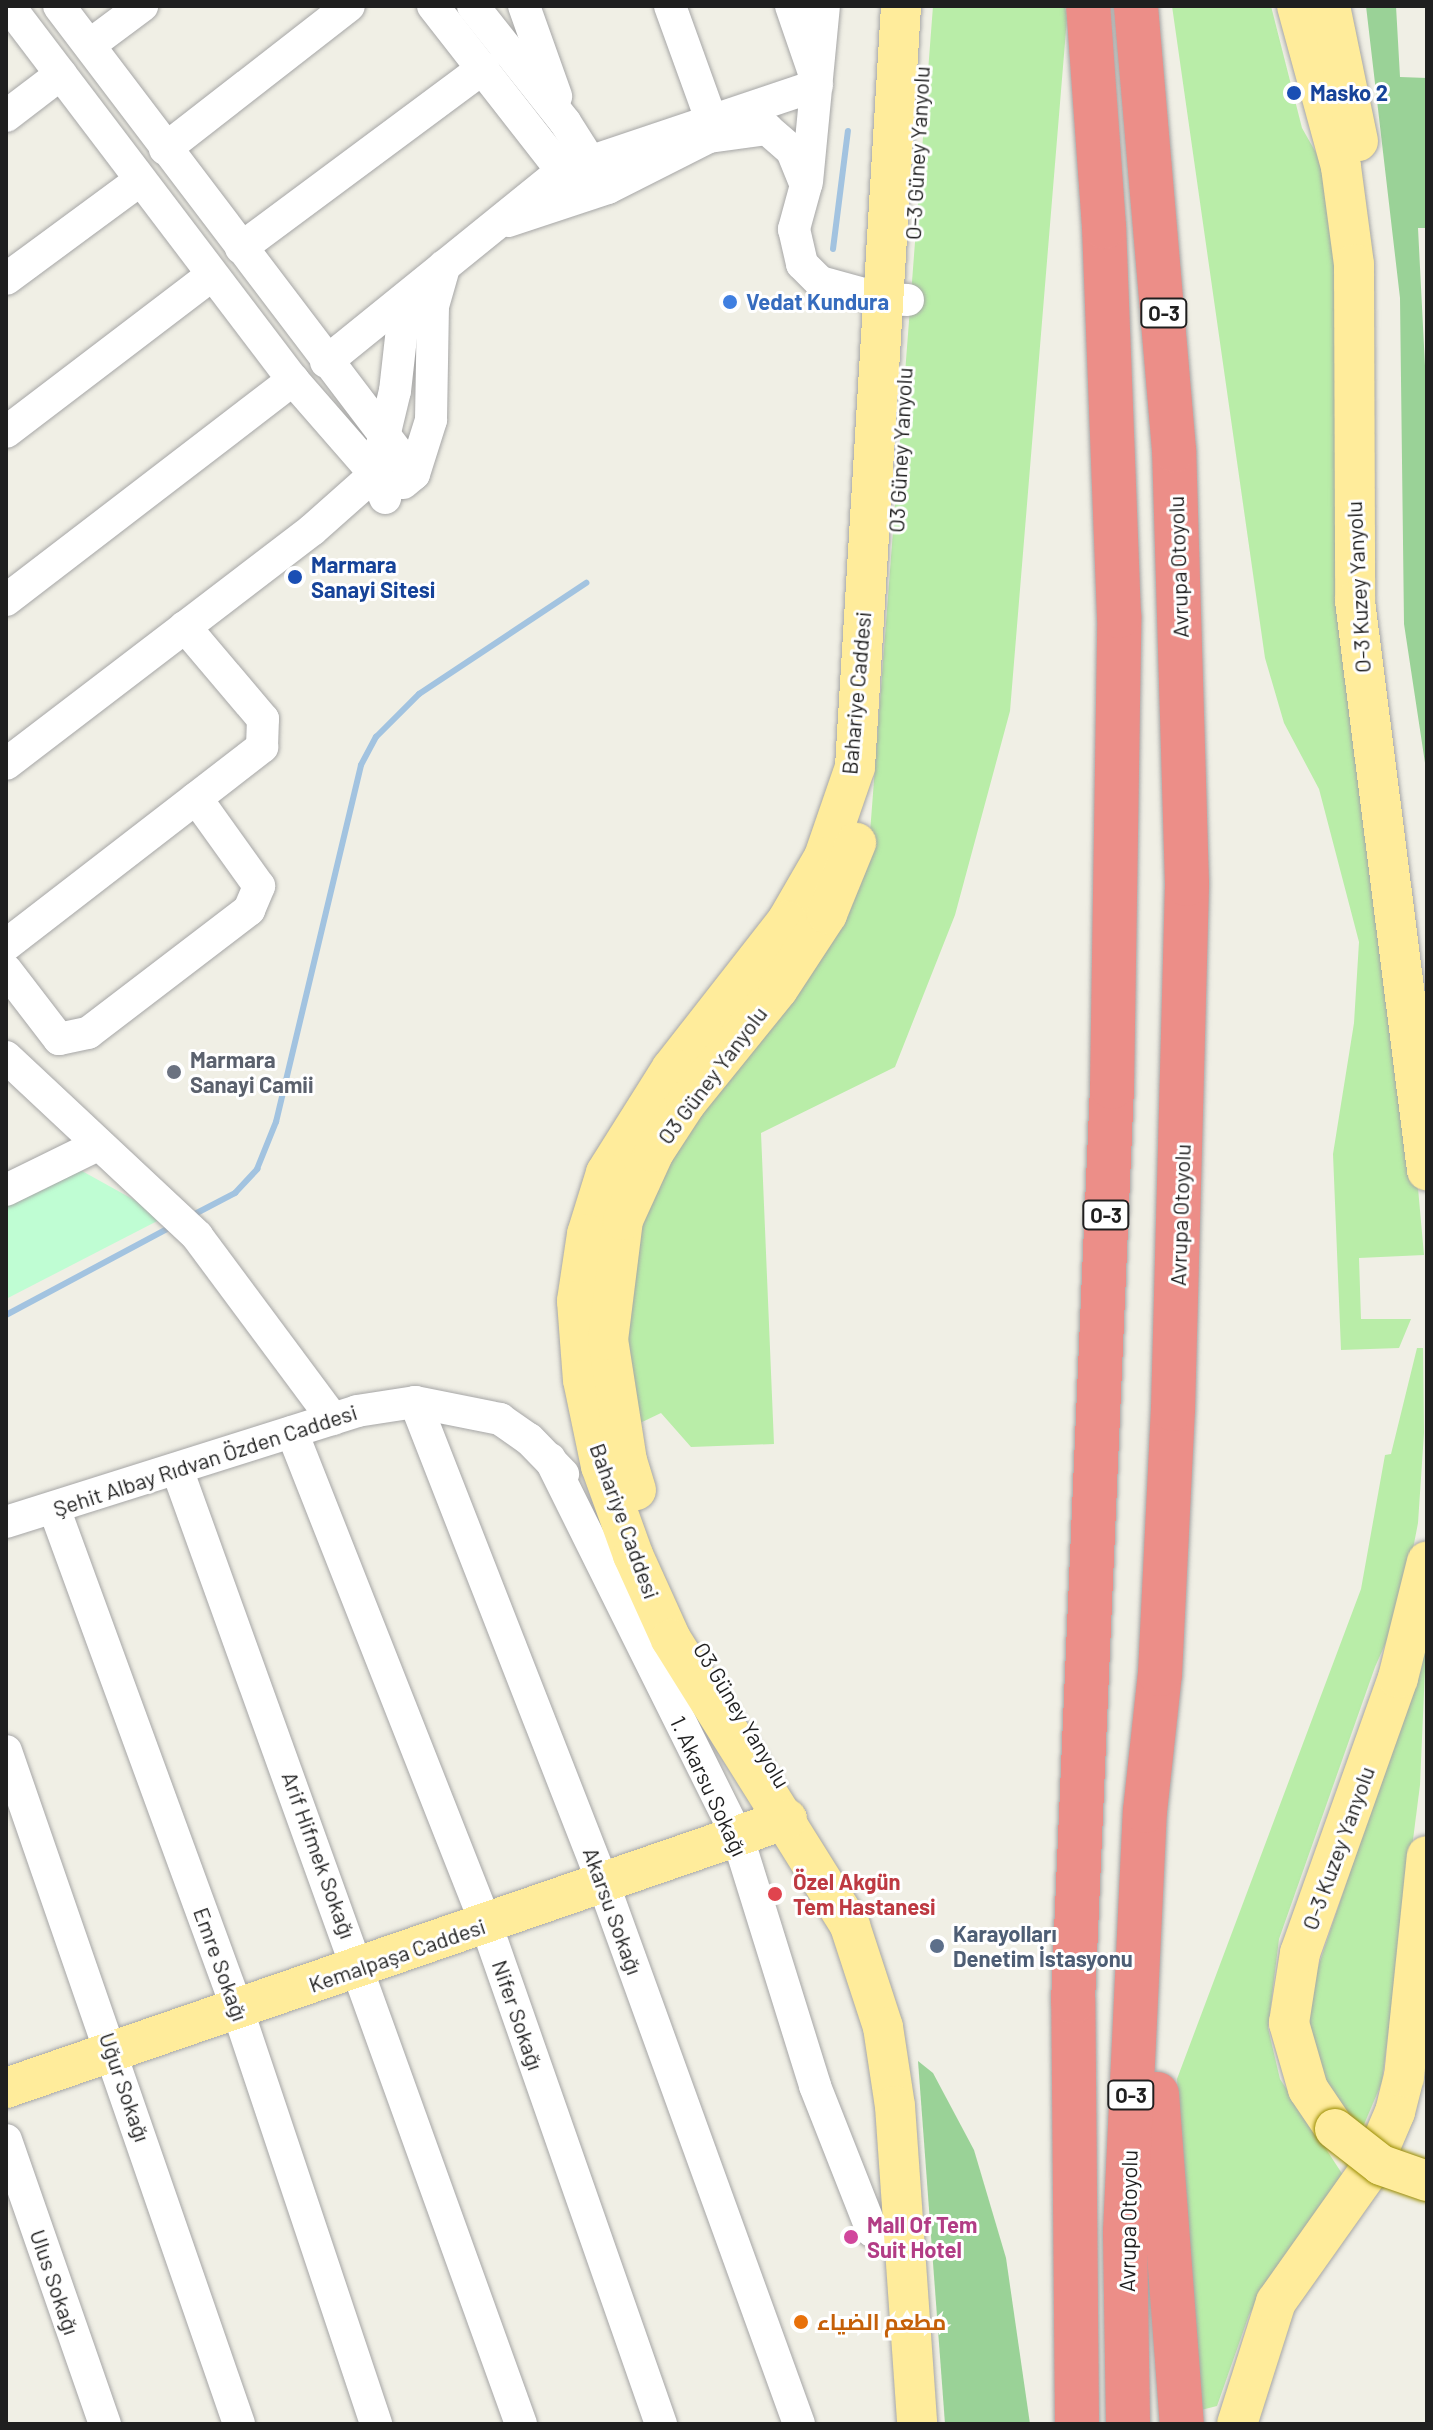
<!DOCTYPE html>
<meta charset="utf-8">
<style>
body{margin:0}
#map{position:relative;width:1433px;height:2430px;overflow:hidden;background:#f0efe5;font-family:Barlow,Cairo,sans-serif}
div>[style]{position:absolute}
.grass>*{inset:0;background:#b9eda8}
.forest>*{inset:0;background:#9ad297}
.park>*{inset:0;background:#bffdd3}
.stream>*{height:6px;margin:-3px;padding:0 3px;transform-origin:3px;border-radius:3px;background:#a2c3e0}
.roads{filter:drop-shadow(0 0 2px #a6a6a6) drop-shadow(0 0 2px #a6a6a6)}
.minor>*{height:32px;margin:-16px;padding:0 16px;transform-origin:16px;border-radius:16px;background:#fff}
.major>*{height:40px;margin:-20px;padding:0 20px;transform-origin:20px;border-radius:20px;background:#ffec9b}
.highway>*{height:44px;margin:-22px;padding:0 22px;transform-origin:22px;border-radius:22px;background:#ec8e88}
.bridges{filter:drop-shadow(0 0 2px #9a8c00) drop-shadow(0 0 2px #9a8c00)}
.major-bridge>*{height:40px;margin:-20px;padding:0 20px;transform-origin:20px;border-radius:20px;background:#ffec9b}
.dots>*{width:22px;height:22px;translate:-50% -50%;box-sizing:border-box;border:4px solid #fff;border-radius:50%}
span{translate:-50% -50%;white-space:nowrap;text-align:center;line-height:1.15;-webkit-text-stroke:6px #fff;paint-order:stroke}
.shield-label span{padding:2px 6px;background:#fff;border:2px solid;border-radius:6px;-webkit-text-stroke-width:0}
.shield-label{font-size:20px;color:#1f1f1f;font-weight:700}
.transit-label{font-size:22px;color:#164399;font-weight:700}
.left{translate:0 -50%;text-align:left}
.street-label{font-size:22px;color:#1f1f1f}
.shop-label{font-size:22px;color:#366cbe;font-weight:700}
.worship-label{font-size:22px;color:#5b616d;font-weight:700}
.health-label{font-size:22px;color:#be3a42;font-weight:700}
.service-label{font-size:22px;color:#4e5e75;font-weight:700}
.hotel-label{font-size:22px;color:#b23c85;font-weight:700}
.food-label{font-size:22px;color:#c56008;font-weight:700}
.frame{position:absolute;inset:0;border:8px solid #1f1f1f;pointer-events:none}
</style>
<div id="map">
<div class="grass">
<div style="clip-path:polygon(933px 6px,1065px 6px,1067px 18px,1010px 711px,955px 915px,895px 1067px,761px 1133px,774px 1444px,691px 1447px,661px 1413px,619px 1433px,611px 1189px,869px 846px)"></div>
<div style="clip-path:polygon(1172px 6px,1271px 6px,1302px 128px,1327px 172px,1424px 1255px,1359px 1258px,1361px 1319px,1411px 1319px,1399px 1348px,1341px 1350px,1333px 1154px,1354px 1023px,1359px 942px,1319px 789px,1284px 723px,1265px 658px)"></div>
<div style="clip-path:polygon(1417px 1348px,1423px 1348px,1424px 1433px,1418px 1523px,1402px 1606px,1375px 1667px,1279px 1939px,1268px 2028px,1280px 2079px,1343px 2175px,1273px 2272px,1249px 2315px,1217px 2406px,1201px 2410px,1177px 2079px,1361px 1589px,1385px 1455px,1391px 1454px)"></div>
<div style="clip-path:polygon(1426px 1646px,1420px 1785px,1382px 2082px,1363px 2127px,1324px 2086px,1303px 2012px)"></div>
</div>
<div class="forest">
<div style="clip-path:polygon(1366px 6px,1396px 6px,1400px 77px,1427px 78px,1427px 228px,1418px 228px,1427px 405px,1427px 776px,1404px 624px,1400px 298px)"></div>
<div style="clip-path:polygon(918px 2061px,933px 2073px,974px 2150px,1006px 2258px,1030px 2424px,945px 2424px)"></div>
</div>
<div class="park">
<div style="clip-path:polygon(73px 1166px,165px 1217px,6px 1299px,6px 1199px)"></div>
</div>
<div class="stream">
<div style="left:833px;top:249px;width:119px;rotate:-82.8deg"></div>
<div style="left:191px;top:1216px;width:50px;rotate:-27.6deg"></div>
<div style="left:235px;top:1193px;width:33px;rotate:-47deg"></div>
<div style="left:257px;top:1169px;width:51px;rotate:-68deg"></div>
<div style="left:276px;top:1122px;width:367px;rotate:-76.6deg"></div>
<div style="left:361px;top:765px;width:32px;rotate:-62deg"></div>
<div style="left:376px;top:737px;width:61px;rotate:-45deg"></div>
<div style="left:419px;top:694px;width:201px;rotate:-33.6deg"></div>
<div style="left:6px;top:1315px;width:187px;rotate:-28.1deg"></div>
</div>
<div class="roads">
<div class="minor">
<div style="left:9px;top:6px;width:470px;rotate:52.8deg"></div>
<div style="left:293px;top:380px;width:125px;rotate:48.9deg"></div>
<div style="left:375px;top:474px;width:26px;rotate:67deg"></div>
<div style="left:59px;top:6px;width:587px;rotate:52.82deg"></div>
<div style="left:433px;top:6px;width:209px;rotate:52deg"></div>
<div style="left:562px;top:171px;width:20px;rotate:75deg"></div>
<div style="left:473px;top:6px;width:148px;rotate:51.6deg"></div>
<div style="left:565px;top:122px;width:67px;rotate:57.7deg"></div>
<div style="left:524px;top:6px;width:96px;rotate:70.4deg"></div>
<div style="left:670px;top:6px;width:120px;rotate:70.1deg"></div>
<div style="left:711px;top:119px;width:18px;rotate:96deg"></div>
<div style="left:791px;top:6px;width:68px;rotate:71deg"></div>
<div style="left:91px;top:44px;width:64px;rotate:-36.7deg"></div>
<div style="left:6px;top:116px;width:69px;rotate:-37.4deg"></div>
<div style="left:165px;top:149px;width:233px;rotate:-37.9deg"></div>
<div style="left:807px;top:182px;width:177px;rotate:-84.5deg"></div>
<div style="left:508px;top:221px;width:105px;rotate:-18.3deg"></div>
<div style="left:608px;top:188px;width:113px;rotate:-26.8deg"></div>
<div style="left:709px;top:137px;width:59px;rotate:-7.9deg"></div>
<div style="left:767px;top:129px;width:33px;rotate:41deg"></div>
<div style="left:792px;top:151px;width:37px;rotate:68deg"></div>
<div style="left:806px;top:185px;width:46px;rotate:105.3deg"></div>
<div style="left:794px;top:229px;width:36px;rotate:77deg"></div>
<div style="left:802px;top:264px;width:25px;rotate:45deg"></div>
<div style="left:820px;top:282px;width:64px;rotate:15.3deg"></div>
<div style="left:882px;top:299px;width:26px;rotate:2deg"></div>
<div style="left:241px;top:248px;width:302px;rotate:-36.6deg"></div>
<div style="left:6px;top:279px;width:165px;rotate:-36.4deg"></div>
<div style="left:326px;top:362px;width:304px;rotate:-39deg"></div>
<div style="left:562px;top:171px;width:269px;rotate:-18.6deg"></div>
<div style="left:6px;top:432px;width:259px;rotate:-37.3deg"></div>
<div style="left:403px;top:483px;width:14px;rotate:-39deg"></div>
<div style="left:414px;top:474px;width:57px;rotate:-72.5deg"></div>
<div style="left:431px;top:420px;width:114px;rotate:-89deg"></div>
<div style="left:433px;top:306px;width:36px;rotate:-74deg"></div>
<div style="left:6px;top:600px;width:362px;rotate:-37.5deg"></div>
<div style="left:6px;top:764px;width:385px;rotate:-37.4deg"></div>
<div style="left:312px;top:530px;width:84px;rotate:-41.6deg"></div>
<div style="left:375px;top:474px;width:85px;rotate:-76.5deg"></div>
<div style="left:395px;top:391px;width:81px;rotate:-83.6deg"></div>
<div style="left:404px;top:311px;width:60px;rotate:-48.4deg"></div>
<div style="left:6px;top:945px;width:324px;rotate:-37.7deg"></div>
<div style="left:262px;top:747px;width:28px;rotate:-88deg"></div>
<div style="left:263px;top:719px;width:121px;rotate:-130.3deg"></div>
<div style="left:6px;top:970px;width:87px;rotate:52.5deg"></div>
<div style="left:59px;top:1039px;width:30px;rotate:-12deg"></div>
<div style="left:88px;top:1033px;width:203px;rotate:-37.4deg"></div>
<div style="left:249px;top:910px;width:26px;rotate:-67deg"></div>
<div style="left:259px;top:886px;width:108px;rotate:-125.6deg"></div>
<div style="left:6px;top:1057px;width:262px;rotate:43.1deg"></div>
<div style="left:197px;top:1236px;width:228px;rotate:53.4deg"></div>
<div style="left:6px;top:1190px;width:100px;rotate:-26.1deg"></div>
<div style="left:415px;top:1402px;width:516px;rotate:68.65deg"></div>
<div style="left:603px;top:1883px;width:575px;rotate:70.08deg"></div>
<div style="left:292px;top:1432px;width:529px;rotate:68.48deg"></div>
<div style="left:486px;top:1924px;width:530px;rotate:70.71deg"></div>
<div style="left:550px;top:1459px;width:420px;rotate:63.6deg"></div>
<div style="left:737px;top:1835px;width:263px;rotate:72.7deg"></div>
<div style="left:815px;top:2086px;width:156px;rotate:68.5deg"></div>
<div style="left:872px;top:2231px;width:35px;rotate:22deg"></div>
<div style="left:177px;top:1469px;width:1015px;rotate:70.19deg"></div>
<div style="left:54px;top:1508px;width:532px;rotate:69.9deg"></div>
<div style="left:237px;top:2008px;width:439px;rotate:71.5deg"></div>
<div style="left:6px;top:1522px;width:368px;rotate:-17.5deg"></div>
<div style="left:357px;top:1411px;width:59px;rotate:-8.8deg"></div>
<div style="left:415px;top:1402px;width:87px;rotate:11.3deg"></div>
<div style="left:500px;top:1419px;width:35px;rotate:35deg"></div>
<div style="left:529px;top:1439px;width:49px;rotate:45.8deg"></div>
<div style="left:6px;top:1751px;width:712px;rotate:70.9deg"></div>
<div style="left:6px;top:2140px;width:301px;rotate:70.8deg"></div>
</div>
<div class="major">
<div style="left:901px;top:6px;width:762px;rotate:93.46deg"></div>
<div style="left:855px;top:767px;width:95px;rotate:109deg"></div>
<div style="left:824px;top:857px;width:74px;rotate:120deg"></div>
<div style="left:787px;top:921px;width:187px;rotate:128deg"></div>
<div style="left:672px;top:1068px;width:124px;rotate:122.2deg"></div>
<div style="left:606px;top:1173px;width:64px;rotate:107.3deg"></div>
<div style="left:587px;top:1234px;width:68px;rotate:98.5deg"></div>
<div style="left:577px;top:1301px;width:79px;rotate:85.7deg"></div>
<div style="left:583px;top:1380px;width:88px;rotate:78.2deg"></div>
<div style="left:601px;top:1466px;width:95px;rotate:70.2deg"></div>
<div style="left:633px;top:1555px;width:92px;rotate:65.7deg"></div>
<div style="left:671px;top:1639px;width:338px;rotate:58deg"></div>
<div style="left:850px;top:1926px;width:106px;rotate:71.9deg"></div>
<div style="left:883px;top:2027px;width:80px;rotate:81.4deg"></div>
<div style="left:895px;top:2106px;width:319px;rotate:86deg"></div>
<div style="left:1297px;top:6px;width:167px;rotate:74.7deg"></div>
<div style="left:1341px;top:167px;width:98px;rotate:82.4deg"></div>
<div style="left:1354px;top:264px;width:337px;rotate:89.8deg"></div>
<div style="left:1355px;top:601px;width:574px;rotate:82.79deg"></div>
<div style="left:1330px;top:6px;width:138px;rotate:78.3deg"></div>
<div style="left:636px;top:1490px;width:30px;rotate:-107deg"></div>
<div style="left:627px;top:1461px;width:122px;rotate:-98.9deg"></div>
<div style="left:608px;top:1340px;width:121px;rotate:-82.9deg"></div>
<div style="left:623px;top:1220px;width:75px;rotate:-65.5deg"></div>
<div style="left:654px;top:1152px;width:59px;rotate:-56.9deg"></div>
<div style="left:686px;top:1103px;width:146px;rotate:-51.1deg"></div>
<div style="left:778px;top:989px;width:90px;rotate:-56.8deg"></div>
<div style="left:827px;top:914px;width:77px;rotate:-67.8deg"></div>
<div style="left:6px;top:2088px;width:826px;rotate:-19.01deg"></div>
<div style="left:1335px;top:2129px;width:48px;rotate:-124deg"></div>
<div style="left:1308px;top:2089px;width:69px;rotate:-106.1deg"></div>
<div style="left:1289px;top:2023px;width:71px;rotate:-81.1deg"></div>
<div style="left:1300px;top:1953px;width:292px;rotate:-70.4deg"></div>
<div style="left:1398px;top:1678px;width:120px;rotate:-76deg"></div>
<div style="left:1237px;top:2424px;width:128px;rotate:-72.3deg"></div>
<div style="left:1276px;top:2302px;width:164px;rotate:-54.7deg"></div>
<div style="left:1371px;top:2168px;width:61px;rotate:-66.8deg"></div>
<div style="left:1395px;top:2112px;width:36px;rotate:-76deg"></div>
<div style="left:1404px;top:2077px;width:222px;rotate:-84.1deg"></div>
</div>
<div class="highway">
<div style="left:1157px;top:2094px;width:331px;rotate:85.7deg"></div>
<div style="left:1077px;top:2424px;width:422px;rotate:-90.5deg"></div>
<div style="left:1073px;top:2002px;width:916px;rotate:-87.56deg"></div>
<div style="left:1112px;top:1087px;width:471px;rotate:-89.1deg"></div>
<div style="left:1119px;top:616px;width:389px;rotate:-92.2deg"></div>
<div style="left:1104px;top:227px;width:222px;rotate:-94.1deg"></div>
<div style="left:1128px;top:2424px;width:192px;rotate:-90.9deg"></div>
<div style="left:1125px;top:2232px;width:421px;rotate:-87.3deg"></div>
<div style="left:1145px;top:1811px;width:138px;rotate:-83.8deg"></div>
<div style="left:1160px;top:1674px;width:265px;rotate:-87.2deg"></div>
<div style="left:1173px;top:1409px;width:525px;rotate:-88.47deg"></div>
<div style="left:1187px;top:884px;width:434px;rotate:-91.7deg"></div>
<div style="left:1174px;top:450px;width:446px;rotate:-94.9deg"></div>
</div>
</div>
<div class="bridges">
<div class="major-bridge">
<div style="left:1335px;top:2129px;width:58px;rotate:38deg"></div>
<div style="left:1381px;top:2165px;width:49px;rotate:19.2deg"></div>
</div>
</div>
<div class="dots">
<div style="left:1294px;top:93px;background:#1a4fb4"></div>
<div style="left:730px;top:302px;background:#3f7fe0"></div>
<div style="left:295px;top:577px;background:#1a4fb4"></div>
<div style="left:174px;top:1072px;background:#6b7280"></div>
<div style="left:775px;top:1894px;background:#e0444e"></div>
<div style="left:937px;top:1946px;background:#5c6f8a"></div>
<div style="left:851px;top:2237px;background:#d1479c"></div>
<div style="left:801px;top:2322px;background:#e8710a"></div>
</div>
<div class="shield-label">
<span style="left:1164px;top:313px">O-3</span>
<span style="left:1106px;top:1215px">O-3</span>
<span style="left:1131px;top:2095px">O-3</span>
</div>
<div class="transit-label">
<span class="left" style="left:1310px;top:93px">Masko 2</span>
<span class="left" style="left:311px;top:577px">Marmara<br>Sanayi Sitesi</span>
</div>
<div class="street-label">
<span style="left:917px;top:153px;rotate:-87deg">O-3 Güney Yanyolu</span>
<span style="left:900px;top:450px;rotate:-87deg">O3 Güney Yanyolu</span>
<span style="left:1178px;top:567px;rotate:-92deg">Avrupa Otoyolu</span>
<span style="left:1358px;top:587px;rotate:-93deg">O-3 Kuzey Yanyolu</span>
<span style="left:856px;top:693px;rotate:-85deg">Bahariye Caddesi</span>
<span style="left:712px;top:1075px;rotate:-53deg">O3 Güney Yanyolu</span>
<span style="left:1180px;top:1215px;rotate:-88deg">Avrupa Otoyolu</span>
<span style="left:205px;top:1460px;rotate:-18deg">Şehit Albay Rıdvan Özden Caddesi</span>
<span style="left:625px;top:1521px;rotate:70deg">Bahariye Caddesi</span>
<span style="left:742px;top:1715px;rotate:59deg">O3 Güney Yanyolu</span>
<span style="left:709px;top:1786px;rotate:65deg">1. Akarsu Sokağı</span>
<span style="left:1338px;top:1848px;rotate:-70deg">O-3 Kuzey Yanyolu</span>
<span style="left:319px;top:1855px;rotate:70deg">Arif Hifmek Sokağı</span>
<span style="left:613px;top:1911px;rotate:70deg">Akarsu Sokağı</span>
<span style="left:397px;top:1955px;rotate:-19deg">Kemalpaşa Caddesi</span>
<span style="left:221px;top:1964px;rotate:70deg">Emre Sokağı</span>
<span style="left:518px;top:2015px;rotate:71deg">Nifer Sokağı</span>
<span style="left:125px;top:2087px;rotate:71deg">Uğur Sokağı</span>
<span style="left:1128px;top:2221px;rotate:-89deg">Avrupa Otoyolu</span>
<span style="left:55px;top:2282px;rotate:71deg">Ulus Sokağı</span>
</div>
<div class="shop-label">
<span class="left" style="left:746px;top:302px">Vedat Kundura</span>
</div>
<div class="worship-label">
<span class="left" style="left:190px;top:1072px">Marmara<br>Sanayi Camii</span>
</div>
<div class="health-label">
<span class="left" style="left:793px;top:1894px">Özel Akgün<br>Tem Hastanesi</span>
</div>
<div class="service-label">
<span class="left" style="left:953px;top:1946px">Karayolları<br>Denetim İstasyonu</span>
</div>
<div class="hotel-label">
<span class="left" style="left:867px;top:2237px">Mall Of Tem<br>Suit Hotel</span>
</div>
<div class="food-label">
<span class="left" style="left:817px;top:2322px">مطعم الضياء</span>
</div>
<div class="frame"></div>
</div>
